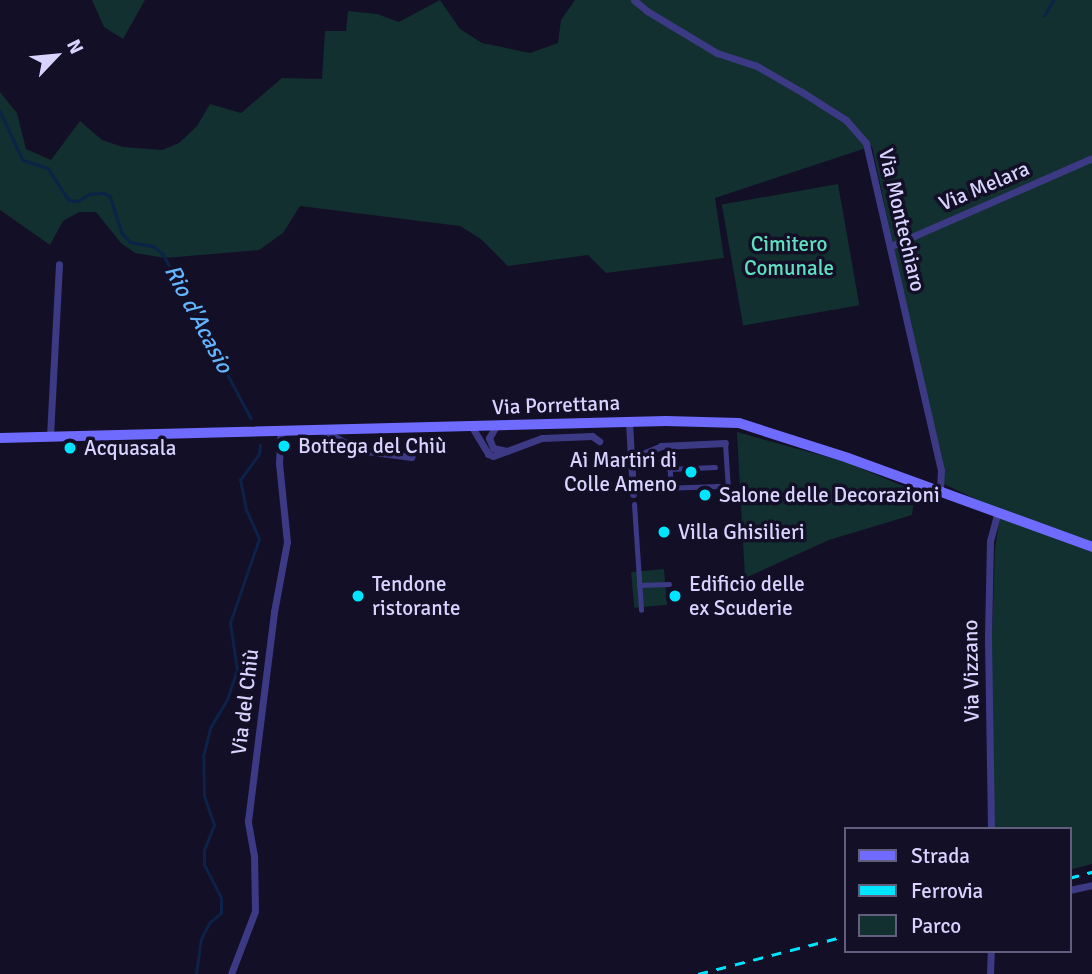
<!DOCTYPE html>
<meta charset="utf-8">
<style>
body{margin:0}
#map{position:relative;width:1092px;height:974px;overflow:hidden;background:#130f26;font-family:Signika,sans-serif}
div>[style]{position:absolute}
.green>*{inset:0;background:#12302f;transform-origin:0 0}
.stream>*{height:2.5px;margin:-1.25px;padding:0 1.25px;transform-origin:1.25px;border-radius:1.25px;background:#0c2248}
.pedestrian>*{height:5px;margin:-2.5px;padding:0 2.5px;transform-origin:2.5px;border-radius:2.5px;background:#3d3a85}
.minor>*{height:7px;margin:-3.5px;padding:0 3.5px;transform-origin:3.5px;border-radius:3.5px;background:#3d3a85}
.secondary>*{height:10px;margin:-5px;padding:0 5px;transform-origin:5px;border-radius:5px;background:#6f6bff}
.rail>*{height:2.5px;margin-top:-1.25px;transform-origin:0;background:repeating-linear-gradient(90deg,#00e5ff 0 10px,transparent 0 19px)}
.dots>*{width:19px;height:19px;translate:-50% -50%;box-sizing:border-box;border:4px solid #130f26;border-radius:50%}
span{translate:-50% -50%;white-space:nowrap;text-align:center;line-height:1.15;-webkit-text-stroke:7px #130f26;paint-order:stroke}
.street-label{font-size:21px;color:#d9d4ff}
.park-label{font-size:21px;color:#5fe0c0}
.poi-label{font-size:21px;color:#d9d4ff}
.left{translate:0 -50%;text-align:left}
.right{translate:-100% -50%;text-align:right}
.water-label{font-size:23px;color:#62b6ff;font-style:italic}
.legend{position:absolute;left:844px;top:827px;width:228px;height:126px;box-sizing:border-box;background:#130f26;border:2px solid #625e7d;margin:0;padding:9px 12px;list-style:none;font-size:21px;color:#d9d4ff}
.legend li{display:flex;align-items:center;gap:14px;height:35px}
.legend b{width:35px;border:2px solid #625e7d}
.north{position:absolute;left:21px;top:21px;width:70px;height:70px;-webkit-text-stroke:5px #130f26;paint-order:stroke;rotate:64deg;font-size:19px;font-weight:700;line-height:28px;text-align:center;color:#d9d4ff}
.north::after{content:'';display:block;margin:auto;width:24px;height:32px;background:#d9d4ff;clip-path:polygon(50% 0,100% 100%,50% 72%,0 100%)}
</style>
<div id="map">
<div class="green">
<div style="clip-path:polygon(92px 0,145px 0,123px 39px,104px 27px)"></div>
<div style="clip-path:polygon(440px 0,460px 29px,482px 43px,530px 53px,558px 43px,561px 20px,575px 0,1092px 0,1092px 864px,1069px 870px,1069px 829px,994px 829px,991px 666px,995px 548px,1001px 511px,944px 484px,872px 146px,715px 198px,724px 258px,606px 273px,588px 255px,508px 266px,481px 239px,460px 226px,300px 206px,283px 233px,259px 250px,165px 258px,135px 253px,121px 243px,96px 212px,79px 212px,63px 221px,50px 245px,0 210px,0 92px,17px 113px,26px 149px,51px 160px,80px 121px,102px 140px,123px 147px,162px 150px,179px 143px,197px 126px,210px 104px,241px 113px,282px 78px,322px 79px,325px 31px,346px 31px,348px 11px,377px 14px,399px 22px)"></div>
<div style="left:838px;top:184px;width:123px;height:118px;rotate:80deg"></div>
<div style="clip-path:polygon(737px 432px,846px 462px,915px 491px,912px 515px,829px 540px,745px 578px)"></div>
<div style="left:664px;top:569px;width:36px;height:33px;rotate:85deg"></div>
</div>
<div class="stream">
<div style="left:1044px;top:16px;width:18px;rotate:-61deg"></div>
<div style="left:0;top:111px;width:54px;rotate:64.9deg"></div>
<div style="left:23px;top:160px;width:26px;rotate:18deg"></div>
<div style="left:48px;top:168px;width:38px;rotate:57deg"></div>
<div style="left:69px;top:200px;width:9px;rotate:6deg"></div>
<div style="left:78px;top:201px;width:13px;rotate:-32deg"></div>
<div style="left:89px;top:194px;width:14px;rotate:-4deg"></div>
<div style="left:103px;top:193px;width:8px;rotate:23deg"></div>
<div style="left:110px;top:196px;width:39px;rotate:72deg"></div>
<div style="left:122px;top:233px;width:12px;rotate:48deg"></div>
<div style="left:130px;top:242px;width:23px;rotate:10deg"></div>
<div style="left:153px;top:246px;width:13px;rotate:39deg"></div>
<div style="left:163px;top:254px;width:186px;rotate:61.8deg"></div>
<div style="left:196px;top:974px;width:35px;rotate:-82deg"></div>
<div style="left:201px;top:939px;width:18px;rotate:-63deg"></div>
<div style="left:209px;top:923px;width:16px;rotate:-40deg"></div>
<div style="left:221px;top:913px;width:15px;rotate:-90deg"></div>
<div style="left:221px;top:898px;width:38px;rotate:-117deg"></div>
<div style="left:204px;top:864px;width:14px;rotate:-90deg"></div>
<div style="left:204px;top:850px;width:27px;rotate:-68deg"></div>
<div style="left:214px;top:825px;width:31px;rotate:-109deg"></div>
<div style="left:204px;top:796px;width:39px;rotate:-91deg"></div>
<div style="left:203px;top:757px;width:30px;rotate:-76deg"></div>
<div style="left:210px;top:728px;width:33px;rotate:-59deg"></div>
<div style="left:227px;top:700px;width:32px;rotate:-72deg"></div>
<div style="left:237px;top:670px;width:48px;rotate:-98.5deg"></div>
<div style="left:230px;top:623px;width:89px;rotate:-71deg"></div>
<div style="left:259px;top:539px;width:32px;rotate:-114deg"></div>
<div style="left:246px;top:510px;width:31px;rotate:-101deg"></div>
<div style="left:240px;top:480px;width:32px;rotate:-54deg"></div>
<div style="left:259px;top:454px;width:9px;rotate:-84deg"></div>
</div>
<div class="pedestrian">
<div style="left:725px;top:443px;width:46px;rotate:86.3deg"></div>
<div style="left:668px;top:445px;width:43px;rotate:86deg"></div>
<div style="left:669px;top:469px;width:46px;rotate:-2.5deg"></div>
<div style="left:633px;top:489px;width:86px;rotate:-2deg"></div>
<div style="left:634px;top:504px;width:106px;rotate:86.2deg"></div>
<div style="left:639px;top:585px;width:30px;rotate:-2deg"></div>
</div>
<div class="minor">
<div style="left:634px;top:0;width:17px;rotate:40deg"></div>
<div style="left:647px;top:11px;width:82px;rotate:31deg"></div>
<div style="left:717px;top:53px;width:40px;rotate:18deg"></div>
<div style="left:755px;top:65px;width:54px;rotate:29.9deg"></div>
<div style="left:802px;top:92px;width:52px;rotate:32.5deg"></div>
<div style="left:846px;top:120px;width:30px;rotate:49deg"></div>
<div style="left:866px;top:143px;width:335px;rotate:77.1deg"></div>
<div style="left:941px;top:470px;width:21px;rotate:93deg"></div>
<div style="left:891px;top:246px;width:219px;rotate:-23.6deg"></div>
<div style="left:629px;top:422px;width:72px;rotate:86.8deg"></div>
<div style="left:496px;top:426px;width:14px;rotate:120deg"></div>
<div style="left:489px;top:438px;width:11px;rotate:68deg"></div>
<div style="left:493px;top:448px;width:14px;rotate:12deg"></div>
<div style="left:472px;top:427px;width:31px;rotate:59deg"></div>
<div style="left:488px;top:454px;width:5px;rotate:22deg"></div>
<div style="left:493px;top:456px;width:52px;rotate:-20.2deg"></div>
<div style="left:542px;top:438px;width:50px;rotate:-2.3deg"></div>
<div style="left:592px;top:436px;width:9px;rotate:36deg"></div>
<div style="left:320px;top:429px;width:44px;rotate:28.3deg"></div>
<div style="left:359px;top:450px;width:53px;rotate:7.5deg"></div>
<div style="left:50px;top:436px;width:172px;rotate:-87deg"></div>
<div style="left:631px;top:459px;width:33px;rotate:-23deg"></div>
<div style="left:661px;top:446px;width:64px;rotate:-2.7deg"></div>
<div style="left:991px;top:829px;width:192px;rotate:-90.9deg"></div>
<div style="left:988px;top:637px;width:96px;rotate:-88.8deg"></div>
<div style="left:990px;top:541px;width:28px;rotate:-75deg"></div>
<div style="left:1069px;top:890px;width:24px;rotate:-12deg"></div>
<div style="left:231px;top:974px;width:67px;rotate:-69.1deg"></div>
<div style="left:255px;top:911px;width:55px;rotate:-91deg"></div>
<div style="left:254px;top:856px;width:36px;rotate:-100deg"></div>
<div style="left:248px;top:821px;width:211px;rotate:-82.9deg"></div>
<div style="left:274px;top:612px;width:71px;rotate:-79.5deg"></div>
<div style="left:287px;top:542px;width:79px;rotate:-95.8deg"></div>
<div style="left:279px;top:463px;width:33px;rotate:-87deg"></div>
<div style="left:990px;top:974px;width:23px;rotate:-88deg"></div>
</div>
<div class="secondary">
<div style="left:0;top:438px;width:666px;rotate:-1.46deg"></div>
<div style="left:666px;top:421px;width:73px;rotate:1.6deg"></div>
<div style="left:739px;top:423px;width:114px;rotate:17.8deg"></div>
<div style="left:848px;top:458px;width:260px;rotate:20deg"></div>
</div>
<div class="rail">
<div style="left:1069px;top:878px;width:24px;rotate:-15deg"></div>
<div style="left:698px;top:974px;width:152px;rotate:-14.5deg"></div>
</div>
<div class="dots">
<div style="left:284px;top:446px;background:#00e5ff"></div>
<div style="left:70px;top:448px;background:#00e5ff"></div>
<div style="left:691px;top:472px;background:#00e5ff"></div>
<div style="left:705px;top:495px;background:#00e5ff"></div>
<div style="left:664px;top:532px;background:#00e5ff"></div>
<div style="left:358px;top:596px;background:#00e5ff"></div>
<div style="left:675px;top:596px;background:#00e5ff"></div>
</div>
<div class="street-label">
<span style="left:984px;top:186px;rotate:-23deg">Via Melara</span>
<span style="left:902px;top:220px;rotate:77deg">Via Montechiaro</span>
<span style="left:556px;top:405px;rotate:-2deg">Via Porrettana</span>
<span style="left:971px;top:671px;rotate:-91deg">Via Vizzano</span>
<span style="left:245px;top:702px;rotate:-83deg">Via del Chiù</span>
</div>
<div class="park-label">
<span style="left:789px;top:256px">Cimitero<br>Comunale</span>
</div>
<div class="poi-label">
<span class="left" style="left:298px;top:446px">Bottega del Chiù</span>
<span class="left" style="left:84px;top:448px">Acquasala</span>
<span class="right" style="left:677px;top:472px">Ai Martiri di<br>Colle Ameno</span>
<span class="left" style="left:719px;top:495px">Salone delle Decorazioni</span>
<span class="left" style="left:678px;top:532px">Villa Ghisilieri</span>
<span class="left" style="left:372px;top:596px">Tendone<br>ristorante</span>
<span class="left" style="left:689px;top:596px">Edificio delle<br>ex Scuderie</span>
</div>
<div class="water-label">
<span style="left:198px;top:319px;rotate:62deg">Rio d'Acasio</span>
</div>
<ul class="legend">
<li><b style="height:9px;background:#6f6bff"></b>Strada</li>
<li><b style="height:9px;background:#00e5ff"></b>Ferrovia</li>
<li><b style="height:19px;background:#12302f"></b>Parco</li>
</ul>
<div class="north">N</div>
</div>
